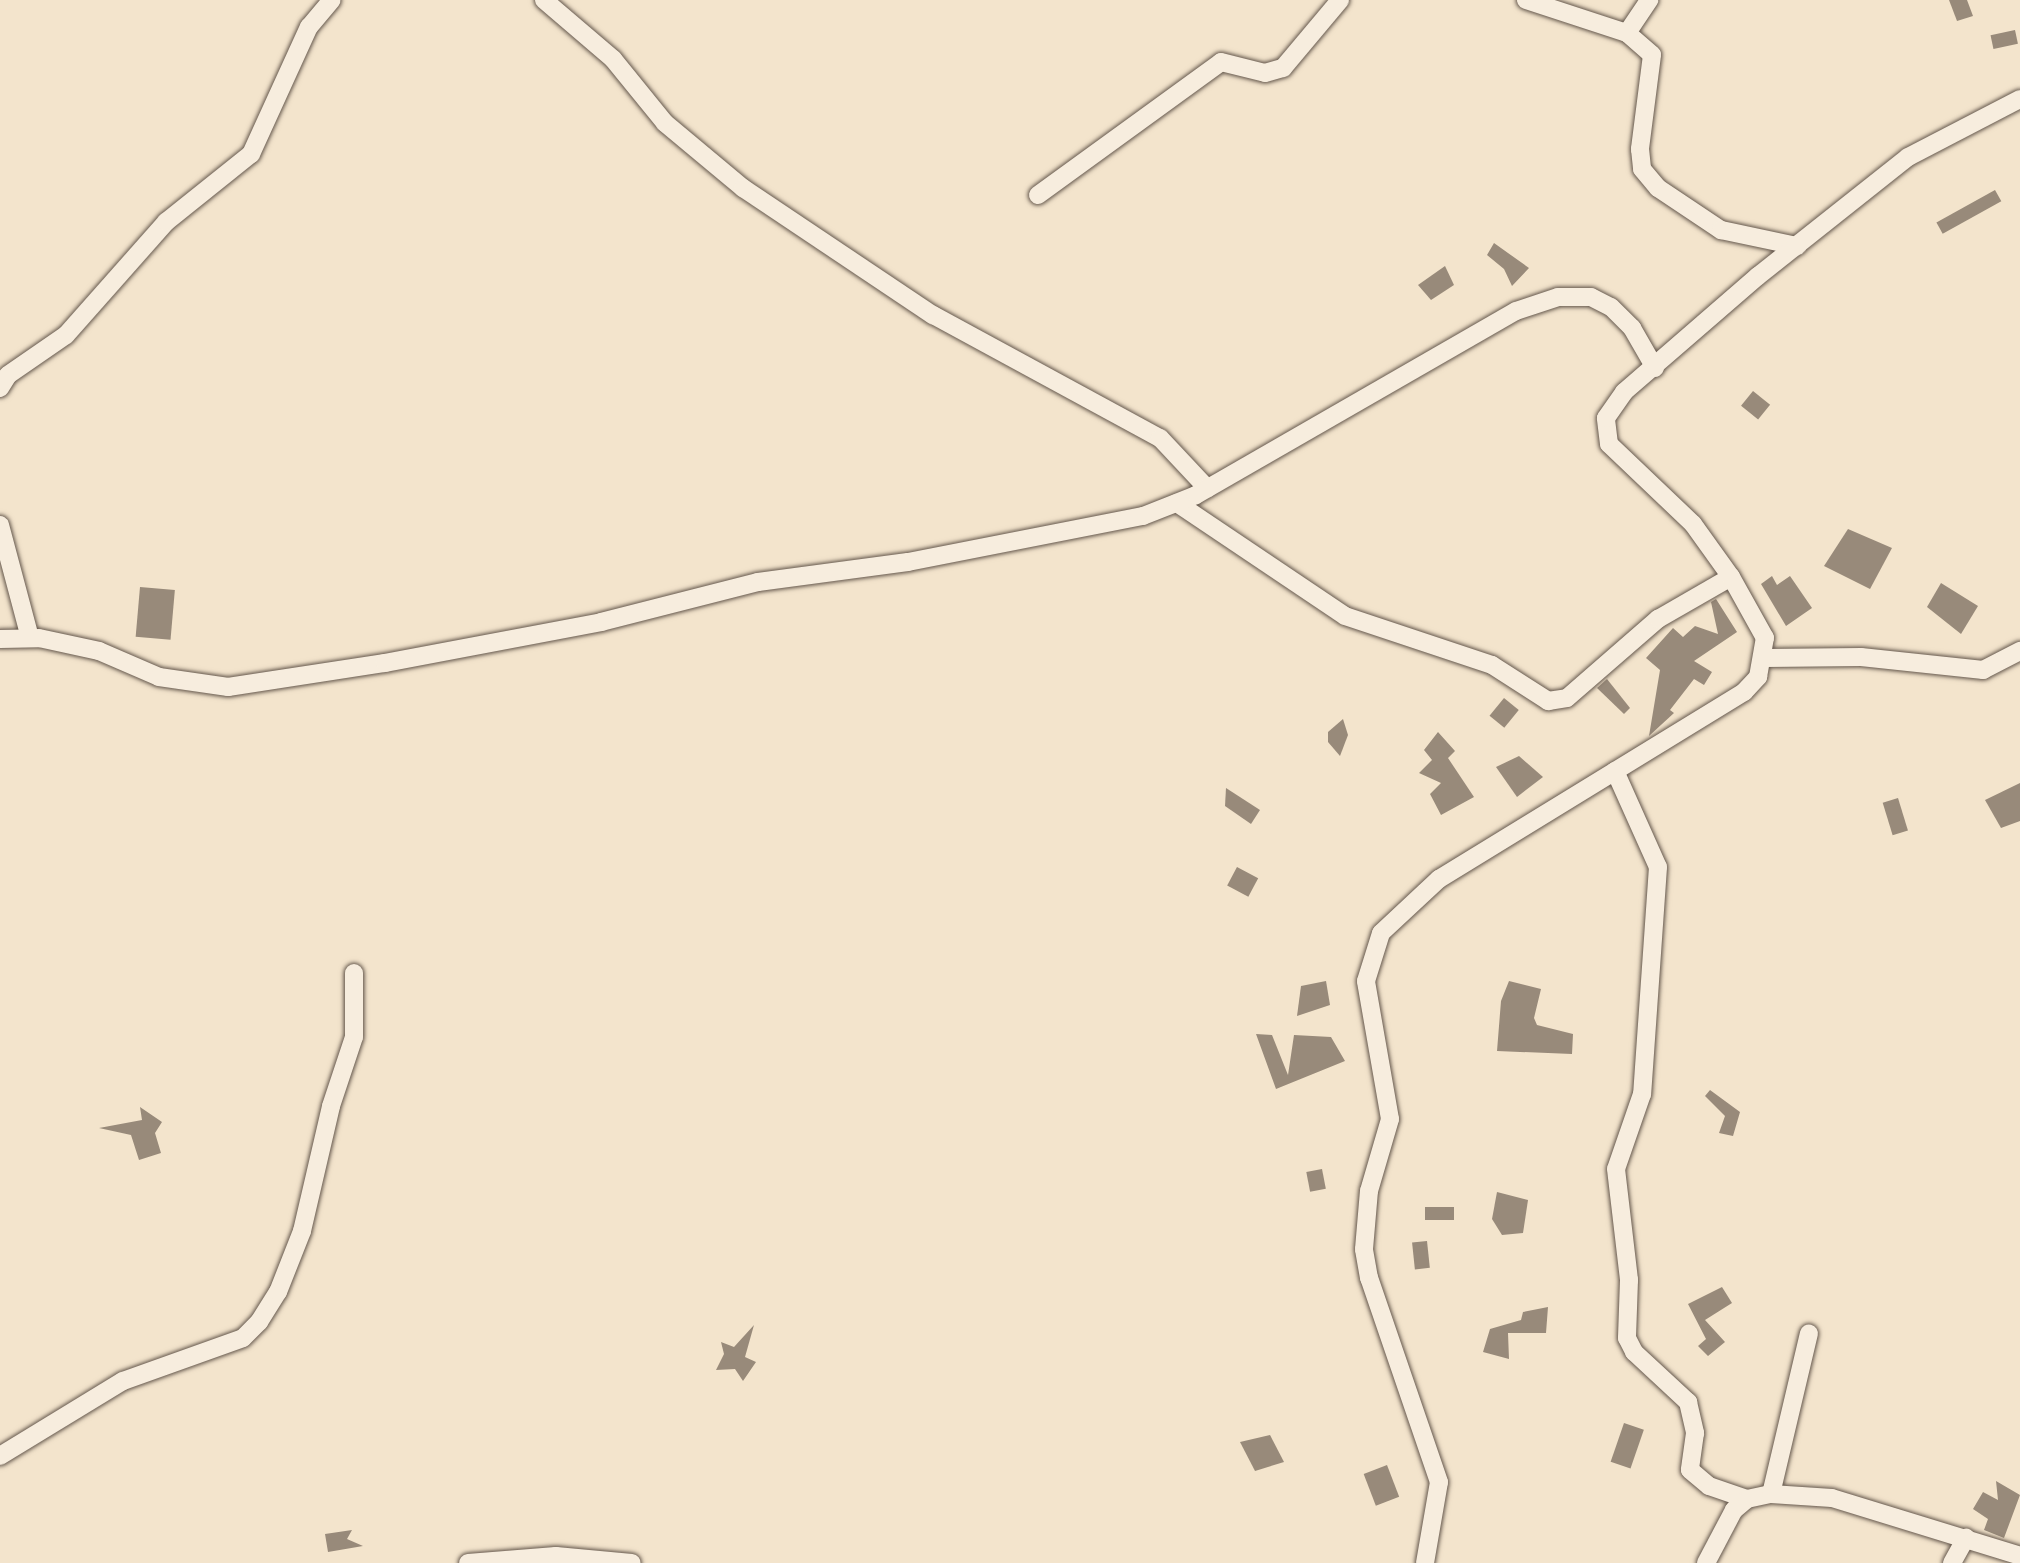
<!DOCTYPE html>
<style>
body{margin:0}
#map{position:relative;width:2020px;height:1563px;overflow:hidden;background:#f3e4cc;font-family:"EB Garamond",serif}
div>[style]{position:absolute}
.building>*{inset:0;background:#988a7a;transform-origin:0 0}
.roads{filter:drop-shadow(0 0 2px #64574c) drop-shadow(0 0 2px #64574c)}
.street>*{height:18px;margin:-9px;padding:0 9px;transform-origin:9px;border-radius:9px;background:#f7edde}
span{translate:-50% -50%;white-space:nowrap;text-align:center;line-height:1.15;-webkit-text-stroke:7px #f7edde;paint-order:stroke}
</style>
<div id="map">
<div class="building">
<div style="clip-path:polygon(1949px 0,1967px 0,1973px 16px,1957px 21px)"></div>
<div style="left:2015px;top:30px;width:14px;height:25px;rotate:78deg"></div>
<div style="left:1995px;top:190px;width:13px;height:67px;rotate:61deg"></div>
<div style="clip-path:polygon(1494px 243px,1529px 268px,1512px 286px,1504px 269px,1487px 255px)"></div>
<div style="clip-path:polygon(1445px 266px,1454px 285px,1431px 300px,1418px 285px)"></div>
<div style="left:1753px;top:391px;width:22px;height:19px;rotate:39deg"></div>
<div style="clip-path:polygon(1848px 529px,1892px 548px,1870px 589px,1824px 566px)"></div>
<div style="clip-path:polygon(1772px 576px,1777px 585px,1790px 576px,1812px 608px,1786px 626px,1761px 584px)"></div>
<div style="clip-path:polygon(1941px 583px,1978px 606px,1961px 634px,1927px 607px)"></div>
<div style="left:140px;top:587px;width:35px;height:50px;rotate:5deg"></div>
<div style="clip-path:polygon(1716px 599px,1737px 632px,1694px 661px,1712px 672px,1704px 685px,1694px 679px,1670px 710px,1674px 713px,1649px 736px,1660px 670px,1646px 658px,1673px 628px,1683px 637px,1695px 626px,1718px 634px,1711px 602px)"></div>
<div style="clip-path:polygon(1607px 679px,1630px 708px,1624px 714px,1597px 688px)"></div>
<div style="left:1504px;top:698px;width:19px;height:23px;rotate:39deg"></div>
<div style="clip-path:polygon(1343px 719px,1348px 735px,1340px 756px,1328px 742px,1328px 732px)"></div>
<div style="clip-path:polygon(1438px 732px,1455px 751px,1448px 758px,1474px 797px,1441px 815px,1430px 794px,1441px 783px,1419px 773px,1432px 760px,1424px 750px)"></div>
<div style="clip-path:polygon(1519px 756px,1543px 777px,1517px 797px,1496px 767px)"></div>
<div style="clip-path:polygon(2020px 783px,2020px 821px,2001px 828px,1985px 800px)"></div>
<div style="clip-path:polygon(1226px 788px,1260px 810px,1251px 824px,1225px 806px)"></div>
<div style="left:1898px;top:798px;width:34px;height:16px;rotate:73deg"></div>
<div style="left:1237px;top:867px;width:24px;height:21px;rotate:28deg"></div>
<div style="clip-path:polygon(1326px 981px,1330px 1005px,1297px 1016px,1301px 986px)"></div>
<div style="clip-path:polygon(1509px 981px,1541px 989px,1534px 1018px,1537px 1025px,1573px 1034px,1572px 1054px,1497px 1051px,1501px 1001px)"></div>
<div style="clip-path:polygon(1256px 1034px,1272px 1035px,1288px 1075px,1294px 1035px,1331px 1037px,1345px 1061px,1276px 1089px)"></div>
<div style="clip-path:polygon(1710px 1090px,1740px 1112px,1733px 1136px,1719px 1133px,1725px 1116px,1705px 1096px)"></div>
<div style="clip-path:polygon(140px 1107px,162px 1122px,155px 1133px,161px 1153px,139px 1160px,131px 1135px,99px 1128px,142px 1120px)"></div>
<div style="left:1322px;top:1169px;width:20px;height:16px;rotate:79deg"></div>
<div style="clip-path:polygon(1497px 1192px,1528px 1200px,1523px 1233px,1502px 1235px,1492px 1219px)"></div>
<div style="left:1425px;top:1207px;width:29px;height:13px"></div>
<div style="left:1427px;top:1241px;width:27px;height:15px;rotate:84deg"></div>
<div style="clip-path:polygon(1722px 1287px,1732px 1303px,1705px 1320px,1725px 1342px,1708px 1356px,1698px 1346px,1706px 1339px,1688px 1304px)"></div>
<div style="clip-path:polygon(1548px 1307px,1546px 1333px,1508px 1333px,1509px 1359px,1483px 1352px,1490px 1329px,1521px 1320px,1523px 1312px)"></div>
<div style="clip-path:polygon(754px 1325px,745px 1357px,756px 1362px,743px 1381px,735px 1369px,716px 1370px,724px 1354px,721px 1342px,734px 1347px)"></div>
<div style="left:1624px;top:1423px;width:21px;height:41px;rotate:19deg"></div>
<div style="clip-path:polygon(1270px 1435px,1284px 1462px,1255px 1471px,1240px 1442px)"></div>
<div style="left:1387px;top:1465px;width:34px;height:25px;rotate:69deg"></div>
<div style="clip-path:polygon(1996px 1481px,2020px 1495px,2004px 1538px,1984px 1530px,1988px 1519px,1973px 1509px,1983px 1492px,1998px 1500px)"></div>
<div style="clip-path:polygon(352px 1530px,347px 1539px,363px 1546px,328px 1552px,325px 1534px)"></div>
</div>
<div class="roads">
<div class="street">
<div style="left:544px;top:0;width:91px;rotate:40.5deg"></div>
<div style="left:613px;top:59px;width:82px;rotate:50.9deg"></div>
<div style="left:665px;top:123px;width:102px;rotate:39.8deg"></div>
<div style="left:743px;top:188px;width:229px;rotate:33.8deg"></div>
<div style="left:933px;top:315px;width:258px;rotate:28.5deg"></div>
<div style="left:1160px;top:438px;width:69px;rotate:46.8deg"></div>
<div style="left:1526px;top:0;width:106px;rotate:18.1deg"></div>
<div style="left:1627px;top:33px;width:33px;rotate:41deg"></div>
<div style="left:1652px;top:55px;width:95px;rotate:97.3deg"></div>
<div style="left:1640px;top:149px;width:20px;rotate:84deg"></div>
<div style="left:1642px;top:169px;width:25px;rotate:50deg"></div>
<div style="left:1658px;top:188px;width:76px;rotate:33.7deg"></div>
<div style="left:1721px;top:230px;width:78px;rotate:11.9deg"></div>
<div style="left:1627px;top:33px;width:40px;rotate:-56deg"></div>
<div style="left:1038px;top:195px;width:226px;rotate:-36deg"></div>
<div style="left:1221px;top:62px;width:45px;rotate:14deg"></div>
<div style="left:1265px;top:73px;width:19px;rotate:-16deg"></div>
<div style="left:1283px;top:68px;width:89px;rotate:-50deg"></div>
<div style="left:0;top:388px;width:15px;rotate:-58deg"></div>
<div style="left:8px;top:375px;width:70px;rotate:-34.6deg"></div>
<div style="left:66px;top:335px;width:151px;rotate:-48.5deg"></div>
<div style="left:166px;top:222px;width:109px;rotate:-38.7deg"></div>
<div style="left:251px;top:154px;width:140px;rotate:-65.5deg"></div>
<div style="left:309px;top:27px;width:35px;rotate:-50deg"></div>
<div style="left:1177px;top:503px;width:202px;rotate:33.9deg"></div>
<div style="left:1345px;top:616px;width:155px;rotate:18.4deg"></div>
<div style="left:1492px;top:665px;width:67px;rotate:32.7deg"></div>
<div style="left:1548px;top:701px;width:19px;rotate:-9deg"></div>
<div style="left:1567px;top:698px;width:121px;rotate:-41deg"></div>
<div style="left:1658px;top:619px;width:84px;rotate:-29.9deg"></div>
<div style="left:0;top:525px;width:117px;rotate:75.1deg"></div>
<div style="left:0;top:639px;width:39px;rotate:-1deg"></div>
<div style="left:39px;top:638px;width:61px;rotate:12.2deg"></div>
<div style="left:99px;top:651px;width:65px;rotate:23.4deg"></div>
<div style="left:159px;top:677px;width:70px;rotate:8.2deg"></div>
<div style="left:228px;top:687px;width:159px;rotate:-8.7deg"></div>
<div style="left:385px;top:663px;width:220px;rotate:-10.7deg"></div>
<div style="left:601px;top:622px;width:162px;rotate:-14.3deg"></div>
<div style="left:758px;top:582px;width:151px;rotate:-7.6deg"></div>
<div style="left:908px;top:562px;width:239px;rotate:-11.1deg"></div>
<div style="left:1143px;top:516px;width:57px;rotate:-21.6deg"></div>
<div style="left:1196px;top:495px;width:369px;rotate:-29.9deg"></div>
<div style="left:1516px;top:311px;width:44px;rotate:-18.4deg"></div>
<div style="left:1558px;top:297px;width:33px"></div>
<div style="left:1591px;top:297px;width:22px;rotate:27deg"></div>
<div style="left:1611px;top:307px;width:30px;rotate:45deg"></div>
<div style="left:1632px;top:328px;width:46px;rotate:60.1deg"></div>
<div style="left:1766px;top:658px;width:95px;rotate:-0.6deg"></div>
<div style="left:1861px;top:657px;width:123px;rotate:6.1deg"></div>
<div style="left:1983px;top:670px;width:42px;rotate:-27.2deg"></div>
<div style="left:1615px;top:771px;width:105px;rotate:65.9deg"></div>
<div style="left:1658px;top:867px;width:228px;rotate:94deg"></div>
<div style="left:1642px;top:1094px;width:79px;rotate:109.1deg"></div>
<div style="left:1616px;top:1169px;width:112px;rotate:83.3deg"></div>
<div style="left:1629px;top:1280px;width:58px;rotate:92deg"></div>
<div style="left:1627px;top:1338px;width:16px;rotate:63deg"></div>
<div style="left:1634px;top:1352px;width:74px;rotate:42.8deg"></div>
<div style="left:1688px;top:1402px;width:32px;rotate:77deg"></div>
<div style="left:1695px;top:1433px;width:37px;rotate:98deg"></div>
<div style="left:1690px;top:1470px;width:25px;rotate:40deg"></div>
<div style="left:1709px;top:1486px;width:40px;rotate:18.9deg"></div>
<div style="left:0;top:1456px;width:144px;rotate:-31.4deg"></div>
<div style="left:123px;top:1381px;width:127px;rotate:-19.7deg"></div>
<div style="left:243px;top:1338px;width:23px;rotate:-45deg"></div>
<div style="left:259px;top:1322px;width:36px;rotate:-58deg"></div>
<div style="left:278px;top:1292px;width:66px;rotate:-68.5deg"></div>
<div style="left:302px;top:1231px;width:128px;rotate:-76.9deg"></div>
<div style="left:331px;top:1106px;width:73px;rotate:-71.6deg"></div>
<div style="left:354px;top:1037px;width:64px;rotate:-90deg"></div>
<div style="left:1771px;top:1494px;width:165px;rotate:-76.7deg"></div>
<div style="left:468px;top:1563px;width:88px;rotate:-4.5deg"></div>
<div style="left:556px;top:1556px;width:76px;rotate:5.3deg"></div>
<div style="left:1425px;top:1563px;width:82px;rotate:-80.2deg"></div>
<div style="left:1439px;top:1482px;width:216px;rotate:-108.9deg"></div>
<div style="left:1369px;top:1278px;width:29px;rotate:-100deg"></div>
<div style="left:1364px;top:1249px;width:58px;rotate:-85.1deg"></div>
<div style="left:1369px;top:1191px;width:75px;rotate:-73.7deg"></div>
<div style="left:1390px;top:1119px;width:140px;rotate:-99.9deg"></div>
<div style="left:1366px;top:981px;width:50px;rotate:-72.6deg"></div>
<div style="left:1381px;top:933px;width:79px;rotate:-43deg"></div>
<div style="left:1439px;top:879px;width:358px;rotate:-31.5deg"></div>
<div style="left:1744px;top:692px;width:21px;rotate:-47deg"></div>
<div style="left:1758px;top:677px;width:40px;rotate:-80deg"></div>
<div style="left:1765px;top:638px;width:70px;rotate:-119.1deg"></div>
<div style="left:1731px;top:577px;width:65px;rotate:-125.6deg"></div>
<div style="left:1693px;top:524px;width:116px;rotate:-136.4deg"></div>
<div style="left:1609px;top:444px;width:26px;rotate:-97deg"></div>
<div style="left:1606px;top:418px;width:32px;rotate:-55deg"></div>
<div style="left:1624px;top:392px;width:177px;rotate:-40.9deg"></div>
<div style="left:1758px;top:276px;width:191px;rotate:-38.4deg"></div>
<div style="left:1908px;top:157px;width:126px;rotate:-27.4deg"></div>
<div style="left:1706px;top:1563px;width:60px;rotate:-62.2deg"></div>
<div style="left:1734px;top:1510px;width:17px;rotate:-40deg"></div>
<div style="left:1747px;top:1499px;width:25px;rotate:-12deg"></div>
<div style="left:1771px;top:1494px;width:61px;rotate:3.8deg"></div>
<div style="left:1832px;top:1498px;width:197px;rotate:17.1deg"></div>
<div style="left:1952px;top:1563px;width:29px;rotate:-61deg"></div>
</div>
</div>
</div>
